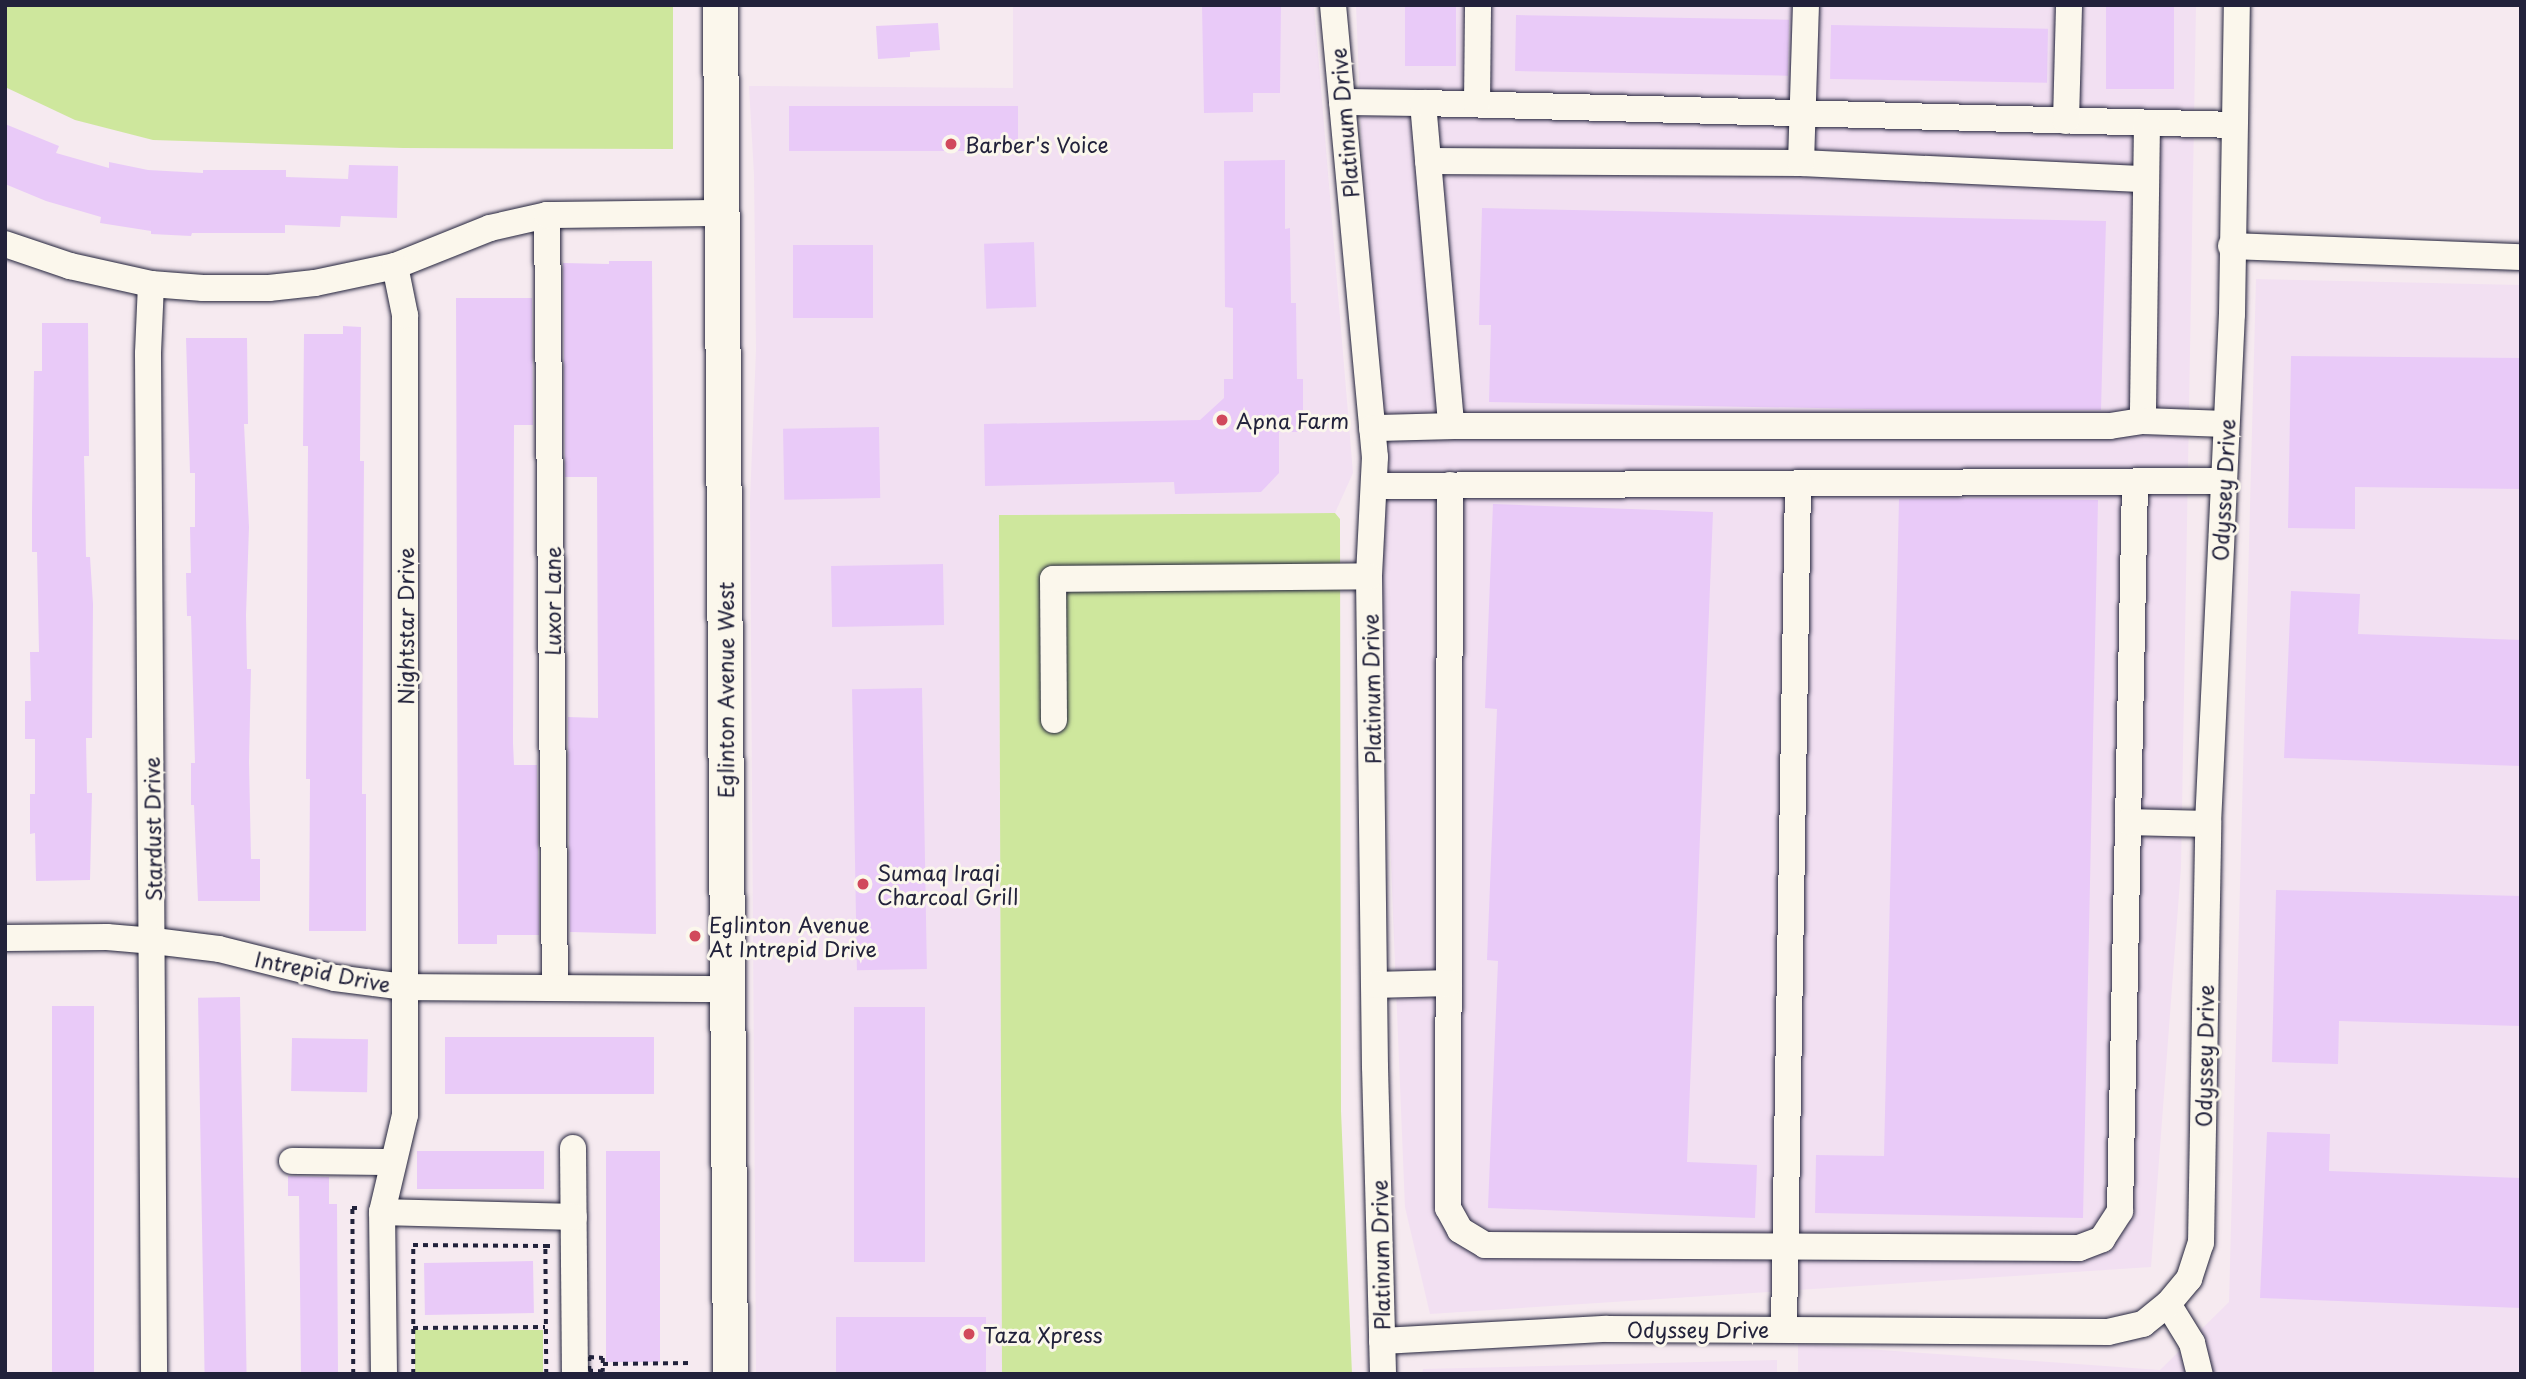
<!DOCTYPE html>
<style>
body{margin:0}
#map{position:relative;width:2526px;height:1379px;overflow:hidden;background:#f6eaf0;font-family:"Playpen Sans",sans-serif}
div>[style]{position:absolute}
.built>*{inset:0;background:#f2e0f2}
.green>*{inset:0;background:#cee79d;transform-origin:0 0}
.building>*{inset:0;background:#e9caf8;transform-origin:0 0}
.path>*{height:3.5px;margin-top:-1.75px;transform-origin:0;background:repeating-linear-gradient(90deg,#22223b 0 5px,transparent 0 10px)}
.roads{filter:drop-shadow(0 0 2px #22223b) drop-shadow(0 0 2px #22223b)}
.minor>*{height:26px;margin:-13px;padding:0 13px;transform-origin:13px;border-radius:13px;background:#fbf7ec}
.major>*{height:35px;margin:-17.5px;padding:0 17.5px;transform-origin:17.5px;border-radius:17.5px;background:#fbf7ec}
.dots>*{width:19px;height:19px;translate:-50% -50%;box-sizing:border-box;border:4px solid #fbf7ec;border-radius:50%}
span{translate:-50% -50%;white-space:nowrap;text-align:center;line-height:1.15;-webkit-text-stroke:6px #fbf7ec;paint-order:stroke}
.street-label{font-size:21px;color:#22223b}
.poi-label{font-size:21px;color:#22223b}
.left{translate:0 -50%;text-align:left}
.frame{position:absolute;inset:0;border:7px solid #22223b;pointer-events:none}
</style>
<div id="map">
<div class="built">
<div style="clip-path:polygon(1013px 5px,1314px 5px,1353px 473px,1335px 513px,999px 515px,1002px 1374px,756px 1374px,750px 500px,756px 350px,754px 175px,749px 86px,1013px 88px)"></div>
<div style="clip-path:polygon(1356px 5px,2196px 5px,2181px 867px,2151px 1267px,1430px 1314px,1405px 1207px)"></div>
<div style="clip-path:polygon(2256px 279px,2521px 285px,2521px 1374px,1798px 1374px,1798px 1344px,2160px 1370px,2229px 1302px)"></div>
<div style="clip-path:polygon(1777px 1360px,1777px 1374px,1422px 1374px,1423px 1369px)"></div>
</div>
<div class="green">
<div style="clip-path:polygon(5px 5px,673px 5px,673px 149px,403px 148px,153px 140px,75px 120px,5px 87px)"></div>
<div style="clip-path:polygon(1335px 513px,1340px 519px,1341px 1111px,1352px 1374px,1002px 1374px,999px 515px)"></div>
<div style="left:543px;top:1330px;width:44px;height:128px;rotate:90deg"></div>
</div>
<div class="building">
<div style="clip-path:polygon(1202px 5px,1281px 5px,1280px 93px,1253px 93px,1253px 112px,1204px 113px)"></div>
<div style="left:1405px;top:5px;width:51px;height:61px"></div>
<div style="left:2106px;top:5px;width:68px;height:84px"></div>
<div style="left:1516px;top:15px;width:273px;height:56px;rotate:1deg"></div>
<div style="clip-path:polygon(938px 23px,940px 50px,910px 52px,910px 57px,878px 59px,876px 26px)"></div>
<div style="left:1831px;top:25px;width:217px;height:54px;rotate:1deg"></div>
<div style="left:1018px;top:106px;width:45px;height:229px;rotate:90deg"></div>
<div style="clip-path:polygon(5px 124px,59px 146px,56px 153px,109px 168px,109px 162px,148px 170px,203px 173px,203px 170px,286px 170px,286px 177px,348px 179px,349px 165px,398px 166px,397px 218px,341px 216px,340px 227px,285px 225px,285px 233px,192px 233px,191px 236px,151px 234px,151px 231px,100px 223px,101px 217px,46px 201px,5px 184px)"></div>
<div style="clip-path:polygon(1285px 160px,1285px 229px,1290px 228px,1291px 303px,1296px 303px,1297px 379px,1303px 379px,1303px 432px,1279px 432px,1279px 473px,1261px 492px,1175px 494px,1174px 482px,985px 486px,984px 424px,1200px 420px,1224px 398px,1224px 379px,1233px 379px,1233px 308px,1225px 307px,1224px 161px)"></div>
<div style="clip-path:polygon(1482px 208px,2106px 221px,2101px 410px,1920px 410px,1489px 402px,1491px 325px,1479px 325px)"></div>
<div style="left:1034px;top:242px;width:65px;height:50px;rotate:88deg"></div>
<div style="left:873px;top:245px;width:73px;height:80px;rotate:90deg"></div>
<div style="clip-path:polygon(609px 261px,652px 261px,656px 934px,570px 932px,568px 717px,598px 718px,597px 477px,565px 477px,563px 263px,609px 264px)"></div>
<div style="clip-path:polygon(456px 298px,532px 298px,533px 425px,514px 425px,513px 743px,514px 765px,537px 765px,539px 935px,497px 935px,497px 944px,458px 944px)"></div>
<div style="clip-path:polygon(42px 323px,88px 323px,89px 456px,84px 456px,86px 557px,90px 557px,93px 604px,92px 738px,86px 738px,87px 793px,92px 793px,90px 880px,36px 881px,35px 833px,30px 834px,30px 794px,35px 794px,35px 739px,25px 739px,25px 701px,31px 701px,30px 652px,39px 652px,37px 552px,32px 552px,32px 512px,34px 371px,42px 371px)"></div>
<div style="clip-path:polygon(343px 326px,361px 327px,360px 461px,364px 461px,362px 794px,366px 794px,366px 931px,309px 931px,310px 779px,306px 779px,308px 446px,303px 446px,304px 334px,343px 334px)"></div>
<div style="clip-path:polygon(186px 338px,247px 338px,248px 424px,244px 424px,249px 527px,246px 615px,247px 669px,251px 669px,249px 762px,251px 859px,260px 859px,260px 901px,198px 901px,194px 805px,191px 805px,191px 763px,195px 763px,191px 616px,187px 616px,186px 573px,191px 573px,190px 527px,195px 527px,195px 473px,190px 473px)"></div>
<div style="clip-path:polygon(2291px 356px,2521px 358px,2521px 489px,2355px 487px,2355px 529px,2288px 528px)"></div>
<div style="left:879px;top:427px;width:71px;height:96px;rotate:89deg"></div>
<div style="clip-path:polygon(1996px 498px,2098px 500px,2083px 1218px,1815px 1213px,1816px 1155px,1884px 1156px,1899px 499px)"></div>
<div style="clip-path:polygon(1493px 504px,1713px 512px,1687px 1162px,1757px 1165px,1755px 1218px,1488px 1208px,1498px 961px,1487px 960px,1497px 709px,1485px 708px)"></div>
<div style="left:943px;top:564px;width:61px;height:112px;rotate:89deg"></div>
<div style="clip-path:polygon(2291px 591px,2360px 594px,2358px 634px,2521px 640px,2521px 766px,2284px 758px)"></div>
<div style="left:922px;top:688px;width:281px;height:70px;rotate:89deg"></div>
<div style="clip-path:polygon(2276px 890px,2521px 896px,2521px 1026px,2339px 1021px,2338px 1064px,2272px 1062px)"></div>
<div style="left:240px;top:997px;width:377px;height:42px;rotate:89deg"></div>
<div style="left:94px;top:1006px;width:368px;height:42px;rotate:90deg"></div>
<div style="left:854px;top:1007px;width:71px;height:255px"></div>
<div style="left:445px;top:1037px;width:209px;height:57px"></div>
<div style="left:292px;top:1038px;width:76px;height:53px;rotate:1deg"></div>
<div style="clip-path:polygon(2267px 1132px,2330px 1134px,2329px 1171px,2521px 1178px,2521px 1308px,2260px 1298px)"></div>
<div style="left:544px;top:1151px;width:38px;height:127px;rotate:90deg"></div>
<div style="left:606px;top:1151px;width:54px;height:211px"></div>
<div style="clip-path:polygon(288px 1176px,329px 1177px,329px 1204px,337px 1204px,338px 1374px,301px 1374px,299px 1196px,288px 1196px)"></div>
<div style="left:533px;top:1261px;width:52px;height:109px;rotate:89deg"></div>
<div style="left:986px;top:1317px;width:57px;height:150px;rotate:90deg"></div>
</div>
<div class="path">
<div style="left:413px;top:1328px;width:132px;rotate:-0.4deg"></div>
<div style="left:589px;top:1357px;width:14px;rotate:4deg"></div>
<div style="left:603px;top:1358px;width:14px;rotate:90deg"></div>
<div style="left:603px;top:1372px;width:14px;rotate:-176deg"></div>
<div style="left:589px;top:1371px;width:14px;rotate:-90deg"></div>
<div style="left:603px;top:1364px;width:88px;rotate:-0.7deg"></div>
<div style="left:353px;top:1374px;width:166px;rotate:-90.3deg"></div>
<div style="left:352px;top:1208px;width:6px"></div>
<div style="left:413px;top:1374px;width:129px;rotate:-90deg"></div>
<div style="left:413px;top:1245px;width:132px;rotate:0.4deg"></div>
<div style="left:546px;top:1374px;width:128px;rotate:-90.4deg"></div>
<div style="left:545px;top:1246px;width:5px"></div>
</div>
<div class="roads">
<div class="minor">
<div style="left:1333px;top:5px;width:454px;rotate:84.7deg"></div>
<div style="left:1375px;top:457px;width:119px;rotate:92.9deg"></div>
<div style="left:1369px;top:576px;width:491px;rotate:89.3deg"></div>
<div style="left:1375px;top:1067px;width:307px;rotate:88.5deg"></div>
<div style="left:1342px;top:102px;width:81px;rotate:0.7deg"></div>
<div style="left:1423px;top:103px;width:324px;rotate:85deg"></div>
<div style="left:1451px;top:426px;width:79px;rotate:178.5deg"></div>
<div style="left:1423px;top:103px;width:811px;rotate:1.55deg"></div>
<div style="left:1477px;top:104px;width:99px;rotate:-89.4deg"></div>
<div style="left:2066px;top:121px;width:116px;rotate:-88.5deg"></div>
<div style="left:2147px;top:123px;width:298px;rotate:90.8deg"></div>
<div style="left:2143px;top:421px;width:83px;rotate:2.1deg"></div>
<div style="left:1428px;top:161px;width:373px;rotate:0.3deg"></div>
<div style="left:1801px;top:163px;width:345px;rotate:2.7deg"></div>
<div style="left:1801px;top:163px;width:158px;rotate:-88.2deg"></div>
<div style="left:547px;top:215px;width:773px;rotate:89.41deg"></div>
<div style="left:5px;top:244px;width:69px;rotate:18.7deg"></div>
<div style="left:70px;top:266px;width:83px;rotate:12.5deg"></div>
<div style="left:151px;top:284px;width:52px;rotate:4.4deg"></div>
<div style="left:203px;top:288px;width:66px"></div>
<div style="left:269px;top:288px;width:46px;rotate:-6.2deg"></div>
<div style="left:315px;top:283px;width:82px;rotate:-12deg"></div>
<div style="left:395px;top:266px;width:102px;rotate:-21.8deg"></div>
<div style="left:490px;top:228px;width:58px;rotate:-12.8deg"></div>
<div style="left:547px;top:215px;width:173px;rotate:-0.7deg"></div>
<div style="left:2231px;top:246px;width:290px;rotate:2.2deg"></div>
<div style="left:151px;top:284px;width:70px;rotate:92.5deg"></div>
<div style="left:148px;top:354px;width:1020px;rotate:89.66deg"></div>
<div style="left:1451px;top:426px;width:659px"></div>
<div style="left:2110px;top:426px;width:33px;rotate:-9deg"></div>
<div style="left:1450px;top:485px;width:723px;rotate:90.16deg"></div>
<div style="left:1448px;top:1208px;width:25px;rotate:61deg"></div>
<div style="left:1460px;top:1230px;width:29px;rotate:31deg"></div>
<div style="left:1485px;top:1245px;width:594px;rotate:0.29deg"></div>
<div style="left:2079px;top:1248px;width:25px;rotate:-21deg"></div>
<div style="left:2102px;top:1239px;width:33px;rotate:-57deg"></div>
<div style="left:2120px;top:1211px;width:728px;rotate:-88.82deg"></div>
<div style="left:1375px;top:486px;width:848px;rotate:-0.34deg"></div>
<div style="left:1054px;top:720px;width:141px;rotate:-90.4deg"></div>
<div style="left:1053px;top:579px;width:316px;rotate:-0.5deg"></div>
<div style="left:2128px;top:822px;width:80px;rotate:1.4deg"></div>
<div style="left:5px;top:938px;width:102px;rotate:-0.6deg"></div>
<div style="left:107px;top:937px;width:47px;rotate:4.9deg"></div>
<div style="left:154px;top:941px;width:65px;rotate:7deg"></div>
<div style="left:219px;top:949px;width:120px;rotate:14deg"></div>
<div style="left:335px;top:978px;width:71px;rotate:7.3deg"></div>
<div style="left:405px;top:987px;width:322px;rotate:0.4deg"></div>
<div style="left:1375px;top:985px;width:74px;rotate:-1.5deg"></div>
<div style="left:573px;top:1148px;width:226px;rotate:89.5deg"></div>
<div style="left:292px;top:1161px;width:101px;rotate:0.6deg"></div>
<div style="left:382px;top:1212px;width:192px;rotate:1.5deg"></div>
<div style="left:2168px;top:1304px;width:46px;rotate:58.4deg"></div>
<div style="left:2192px;top:1343px;width:32px;rotate:76deg"></div>
<div style="left:1784px;top:1328px;width:845px;rotate:-89.05deg"></div>
<div style="left:1382px;top:1341px;width:225px;rotate:-3.1deg"></div>
<div style="left:1607px;top:1329px;width:501px;rotate:0.34deg"></div>
<div style="left:2108px;top:1332px;width:36px;rotate:-13deg"></div>
<div style="left:2143px;top:1324px;width:32px;rotate:-39deg"></div>
<div style="left:2168px;top:1304px;width:33px;rotate:-50deg"></div>
<div style="left:2189px;top:1279px;width:38px;rotate:-72deg"></div>
<div style="left:2201px;top:1243px;width:419px;rotate:-89deg"></div>
<div style="left:2208px;top:824px;width:511px;rotate:-87.31deg"></div>
<div style="left:2232px;top:314px;width:309px;rotate:-89.1deg"></div>
<div style="left:384px;top:1374px;width:162px;rotate:-90.7deg"></div>
<div style="left:382px;top:1212px;width:100px;rotate:-76.7deg"></div>
<div style="left:405px;top:1115px;width:800px;rotate:-90deg"></div>
<div style="left:405px;top:315px;width:50px;rotate:-101.5deg"></div>
</div>
<div class="major">
<div style="left:720px;top:5px;width:1369px;rotate:89.58deg"></div>
</div>
</div>
<div class="dots">
<div style="left:951px;top:144px;background:#d1495b"></div>
<div style="left:1222px;top:420px;background:#d1495b"></div>
<div style="left:863px;top:884px;background:#d1495b"></div>
<div style="left:695px;top:936px;background:#d1495b"></div>
<div style="left:969px;top:1334px;background:#d1495b"></div>
</div>
<div class="street-label">
<span style="left:1344px;top:123px;rotate:-95deg">Platinum Drive</span>
<span style="left:2223px;top:490px;rotate:-87deg">Odyssey Drive</span>
<span style="left:552px;top:601px;rotate:-90deg">Luxor Lane</span>
<span style="left:405px;top:626px;rotate:-90deg">Nightstar Drive</span>
<span style="left:1371px;top:689px;rotate:-91deg">Platinum Drive</span>
<span style="left:725px;top:690px;rotate:-90deg">Eglinton Avenue West</span>
<span style="left:152px;top:829px;rotate:-91deg">Stardust Drive</span>
<span style="left:323px;top:971px;rotate:11deg">Intrepid Drive</span>
<span style="left:2204px;top:1056px;rotate:-89deg">Odyssey Drive</span>
<span style="left:1380px;top:1255px;rotate:-91deg">Platinum Drive</span>
<span style="left:1698px;top:1329px">Odyssey Drive</span>
</div>
<div class="poi-label">
<span class="left" style="left:965px;top:144px">Barber's Voice</span>
<span class="left" style="left:1236px;top:420px">Apna Farm</span>
<span class="left" style="left:877px;top:884px">Sumaq Iraqi<br>Charcoal Grill</span>
<span class="left" style="left:709px;top:936px">Eglinton Avenue<br>At Intrepid Drive</span>
<span class="left" style="left:983px;top:1334px">Taza Xpress</span>
</div>
<div class="frame"></div>
</div>
